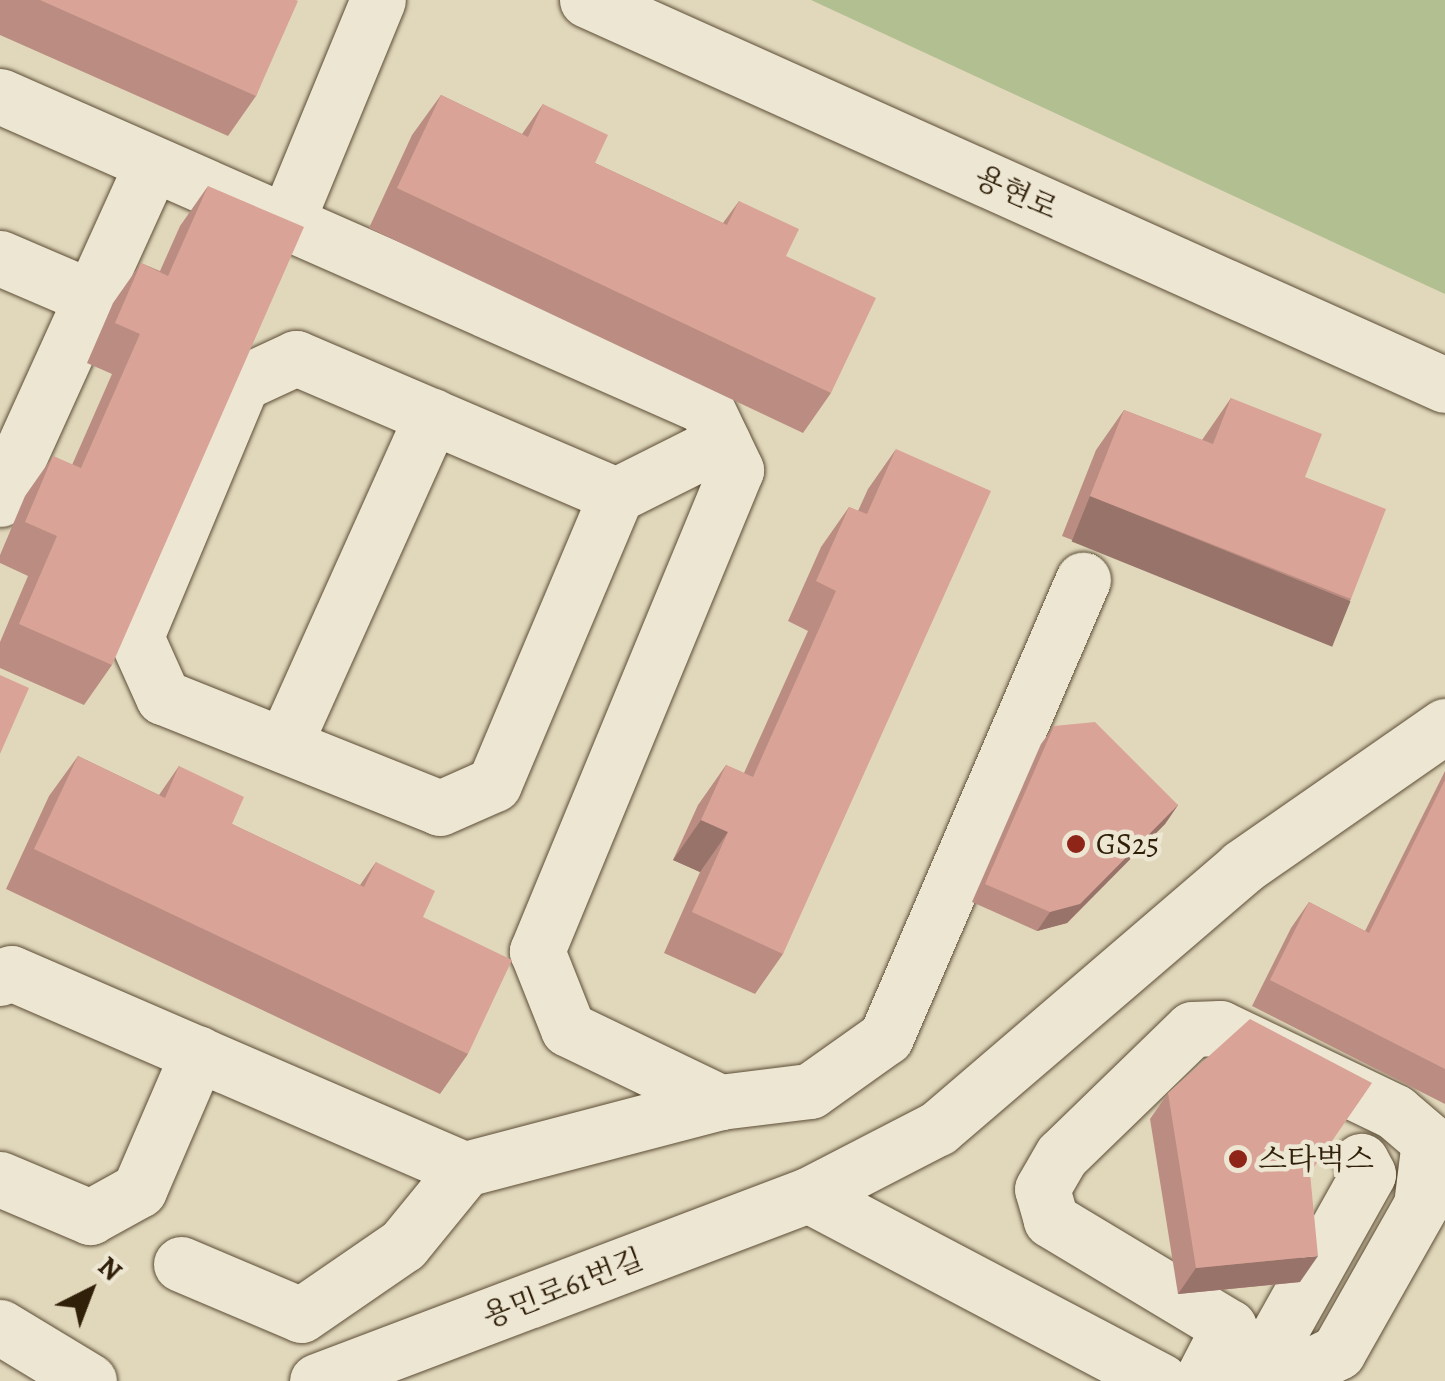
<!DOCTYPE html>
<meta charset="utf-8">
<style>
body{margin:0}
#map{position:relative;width:1445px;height:1381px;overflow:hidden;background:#e1d8bc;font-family:Alegreya,"Noto Serif KR",serif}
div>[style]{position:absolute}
.green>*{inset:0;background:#b2bf91}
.roads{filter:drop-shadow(0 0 2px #5d4e36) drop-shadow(0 0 2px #5d4e36)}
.minor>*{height:55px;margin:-27.5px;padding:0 27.5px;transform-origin:27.5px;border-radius:27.5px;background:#ece6d3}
.wall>*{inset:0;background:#bb8d82}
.shaded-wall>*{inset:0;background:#98736a;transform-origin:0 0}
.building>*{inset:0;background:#d9a497}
.dots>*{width:28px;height:28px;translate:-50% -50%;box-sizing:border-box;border:5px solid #ece6d3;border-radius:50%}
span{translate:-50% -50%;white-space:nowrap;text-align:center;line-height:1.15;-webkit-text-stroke:9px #ece6d3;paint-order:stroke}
.street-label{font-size:30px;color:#312009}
.poi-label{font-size:30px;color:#312009}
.left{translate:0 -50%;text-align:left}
.north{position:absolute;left:40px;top:1241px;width:100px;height:100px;-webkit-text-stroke:8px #ece6d3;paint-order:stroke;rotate:42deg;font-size:28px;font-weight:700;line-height:40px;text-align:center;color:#312009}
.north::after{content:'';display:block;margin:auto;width:35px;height:45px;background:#312009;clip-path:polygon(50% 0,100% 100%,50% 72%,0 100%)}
</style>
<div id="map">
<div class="green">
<div style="clip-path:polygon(811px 0,1445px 0,1445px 294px)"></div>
</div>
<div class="roads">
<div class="minor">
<div style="left:587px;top:0;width:940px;rotate:24.17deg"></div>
<div style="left:0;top:96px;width:771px;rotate:23.77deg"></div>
<div style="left:706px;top:407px;width:70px;rotate:64.5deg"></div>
<div style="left:736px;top:470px;width:521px;rotate:112.48deg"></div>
<div style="left:537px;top:951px;width:84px;rotate:68.3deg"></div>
<div style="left:568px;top:1029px;width:169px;rotate:25.7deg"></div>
<div style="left:720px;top:1102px;width:91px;rotate:-7deg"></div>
<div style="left:810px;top:1091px;width:93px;rotate:-35.4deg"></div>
<div style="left:886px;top:1037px;width:498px;rotate:-66.7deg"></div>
<div style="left:286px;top:223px;width:241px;rotate:-67.6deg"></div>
<div style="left:0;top:258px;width:99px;rotate:23.2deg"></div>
<div style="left:616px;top:495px;width:348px;rotate:-156.8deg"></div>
<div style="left:296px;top:358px;width:60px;rotate:155.2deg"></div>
<div style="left:242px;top:383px;width:275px;rotate:112.7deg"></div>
<div style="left:136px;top:637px;width:66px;rotate:65.8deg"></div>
<div style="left:163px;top:697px;width:298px;rotate:21.8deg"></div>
<div style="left:440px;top:808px;width:59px;rotate:-24deg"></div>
<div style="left:494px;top:784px;width:314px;rotate:-67.1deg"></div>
<div style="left:616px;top:495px;width:119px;rotate:-26.6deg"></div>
<div style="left:0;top:499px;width:368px;rotate:-65.6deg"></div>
<div style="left:284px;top:745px;width:361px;rotate:-65.8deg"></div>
<div style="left:0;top:978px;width:12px;rotate:-24deg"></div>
<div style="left:11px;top:973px;width:495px;rotate:23.4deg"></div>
<div style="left:465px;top:1169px;width:264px;rotate:-14.7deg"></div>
<div style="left:0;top:1179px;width:98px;rotate:22.9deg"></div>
<div style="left:90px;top:1217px;width:56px;rotate:-28.9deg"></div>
<div style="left:139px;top:1190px;width:149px;rotate:-66.7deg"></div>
<div style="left:808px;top:1195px;width:399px;rotate:27.8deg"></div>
<div style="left:181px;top:1264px;width:130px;rotate:23deg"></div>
<div style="left:301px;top:1315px;width:124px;rotate:-34.5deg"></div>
<div style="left:403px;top:1245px;width:98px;rotate:-50.8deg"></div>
<div style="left:0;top:1327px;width:104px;rotate:31.2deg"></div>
<div style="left:317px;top:1381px;width:525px;rotate:-20.75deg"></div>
<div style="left:808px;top:1195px;width:146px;rotate:-27.3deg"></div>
<div style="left:938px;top:1128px;width:401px;rotate:-40.6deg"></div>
<div style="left:1242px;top:867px;width:247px;rotate:-34.8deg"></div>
<div style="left:1201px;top:1381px;width:61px;rotate:-62.6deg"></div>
<div style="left:1229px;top:1327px;width:208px;rotate:-149deg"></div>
<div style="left:1051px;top:1220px;width:32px;rotate:-106deg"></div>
<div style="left:1042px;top:1189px;width:39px;rotate:-60deg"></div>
<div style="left:1062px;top:1155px;width:181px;rotate:-44.1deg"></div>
<div style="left:1192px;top:1029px;width:28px;rotate:-2deg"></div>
<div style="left:1220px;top:1028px;width:194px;rotate:25.6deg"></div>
<div style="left:1395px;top:1112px;width:45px;rotate:40.5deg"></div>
<div style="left:1429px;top:1141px;width:64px;rotate:97.1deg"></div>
<div style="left:1421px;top:1205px;width:169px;rotate:119.5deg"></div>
<div style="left:1338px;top:1352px;width:32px;rotate:154deg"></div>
<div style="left:1309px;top:1366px;width:17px;rotate:115deg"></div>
<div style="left:1252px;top:1381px;width:237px;rotate:-60.7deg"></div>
<div style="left:1368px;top:1174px;width:15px;rotate:-118deg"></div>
</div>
</div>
<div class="wall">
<div style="clip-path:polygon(0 0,296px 0,256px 96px,228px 136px,0 35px)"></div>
<div style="clip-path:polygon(441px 95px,522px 134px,543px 104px,595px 163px,723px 223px,739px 201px,786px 256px,831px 393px,803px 433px,369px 228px,412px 135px)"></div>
<div style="clip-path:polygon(208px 186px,112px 665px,84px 705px,0 668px,0 642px,28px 576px,0 563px,0 555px,25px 496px,53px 456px,72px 465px,112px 374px,87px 363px,113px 303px,141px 263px,160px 271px,180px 226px)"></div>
<div style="clip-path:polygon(1231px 398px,1305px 477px,1351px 599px,1322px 639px,1062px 536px,1096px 450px,1124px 410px,1202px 440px)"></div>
<div style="clip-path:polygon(896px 449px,783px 954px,755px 994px,664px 953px,700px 872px,673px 860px,698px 805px,726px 765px,744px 773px,808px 631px,788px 621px,821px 547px,849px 507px,858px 511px,868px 489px)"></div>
<div style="clip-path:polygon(1054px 726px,1178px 805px,1165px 824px,1067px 923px,1037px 931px,972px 902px,1041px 744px)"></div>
<div style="clip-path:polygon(78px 756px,159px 795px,179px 766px,232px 824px,360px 885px,376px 862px,423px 917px,468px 1054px,440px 1094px,6px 889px,49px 796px)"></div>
<div style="clip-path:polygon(1445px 771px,1445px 1104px,1252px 1006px,1291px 928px,1309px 902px,1365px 931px)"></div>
<div style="clip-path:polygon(1168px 1093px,1310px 1173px,1300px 1282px,1178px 1294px,1150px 1119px)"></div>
</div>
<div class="shaded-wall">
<div style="left:1090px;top:496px;width:281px;height:49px;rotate:22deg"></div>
<div style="clip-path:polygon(1178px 805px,1165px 824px,1067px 923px,1037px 931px,1050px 912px)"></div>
<div style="clip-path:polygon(701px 820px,728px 832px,700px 872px,673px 860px)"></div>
<div style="clip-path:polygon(1318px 1256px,1300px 1282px,1178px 1294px,1196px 1268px)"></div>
</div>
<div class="building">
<div style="clip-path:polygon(40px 0,296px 0,298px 1px,256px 96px)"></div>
<div style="clip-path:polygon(441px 95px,528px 137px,543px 104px,608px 135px,595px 163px,727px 225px,739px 201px,799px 229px,786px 256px,876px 298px,831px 393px,397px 188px)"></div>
<div style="clip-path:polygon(208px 186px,304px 227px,112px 665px,19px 624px,57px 536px,25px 522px,53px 456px,81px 468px,140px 334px,115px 323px,141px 263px,168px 276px)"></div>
<div style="clip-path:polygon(1231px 398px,1322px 434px,1305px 477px,1386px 509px,1351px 599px,1090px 496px,1124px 410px,1213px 444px)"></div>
<div style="clip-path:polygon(896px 449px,991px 491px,783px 954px,692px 912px,728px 832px,701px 820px,726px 765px,753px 777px,836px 591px,816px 581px,849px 507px,867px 514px)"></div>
<div style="clip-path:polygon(0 675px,29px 688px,0 754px)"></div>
<div style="clip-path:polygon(1095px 722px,1178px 805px,1080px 904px,1050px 912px,985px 884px,1054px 726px)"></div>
<div style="clip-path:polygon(78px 756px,165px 798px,179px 766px,244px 797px,232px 824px,364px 887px,376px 862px,435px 891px,423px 917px,512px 960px,468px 1054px,34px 849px)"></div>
<div style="clip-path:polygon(1445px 780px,1445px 1069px,1270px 980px,1309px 902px,1369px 933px)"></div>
<div style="clip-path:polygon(1250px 1019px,1372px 1083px,1310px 1173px,1318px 1256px,1196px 1268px,1168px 1093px)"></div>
</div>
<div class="dots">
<div style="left:1076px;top:844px;background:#8f2418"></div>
<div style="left:1238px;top:1159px;background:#8f2418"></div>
</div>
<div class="street-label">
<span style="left:1016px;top:193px;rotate:24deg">용현로</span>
<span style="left:563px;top:1288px;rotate:-21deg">용민로61번길</span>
</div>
<div class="poi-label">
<span class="left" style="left:1096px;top:844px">GS25</span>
<span class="left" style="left:1258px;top:1159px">스타벅스</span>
</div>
<div class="north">N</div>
</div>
